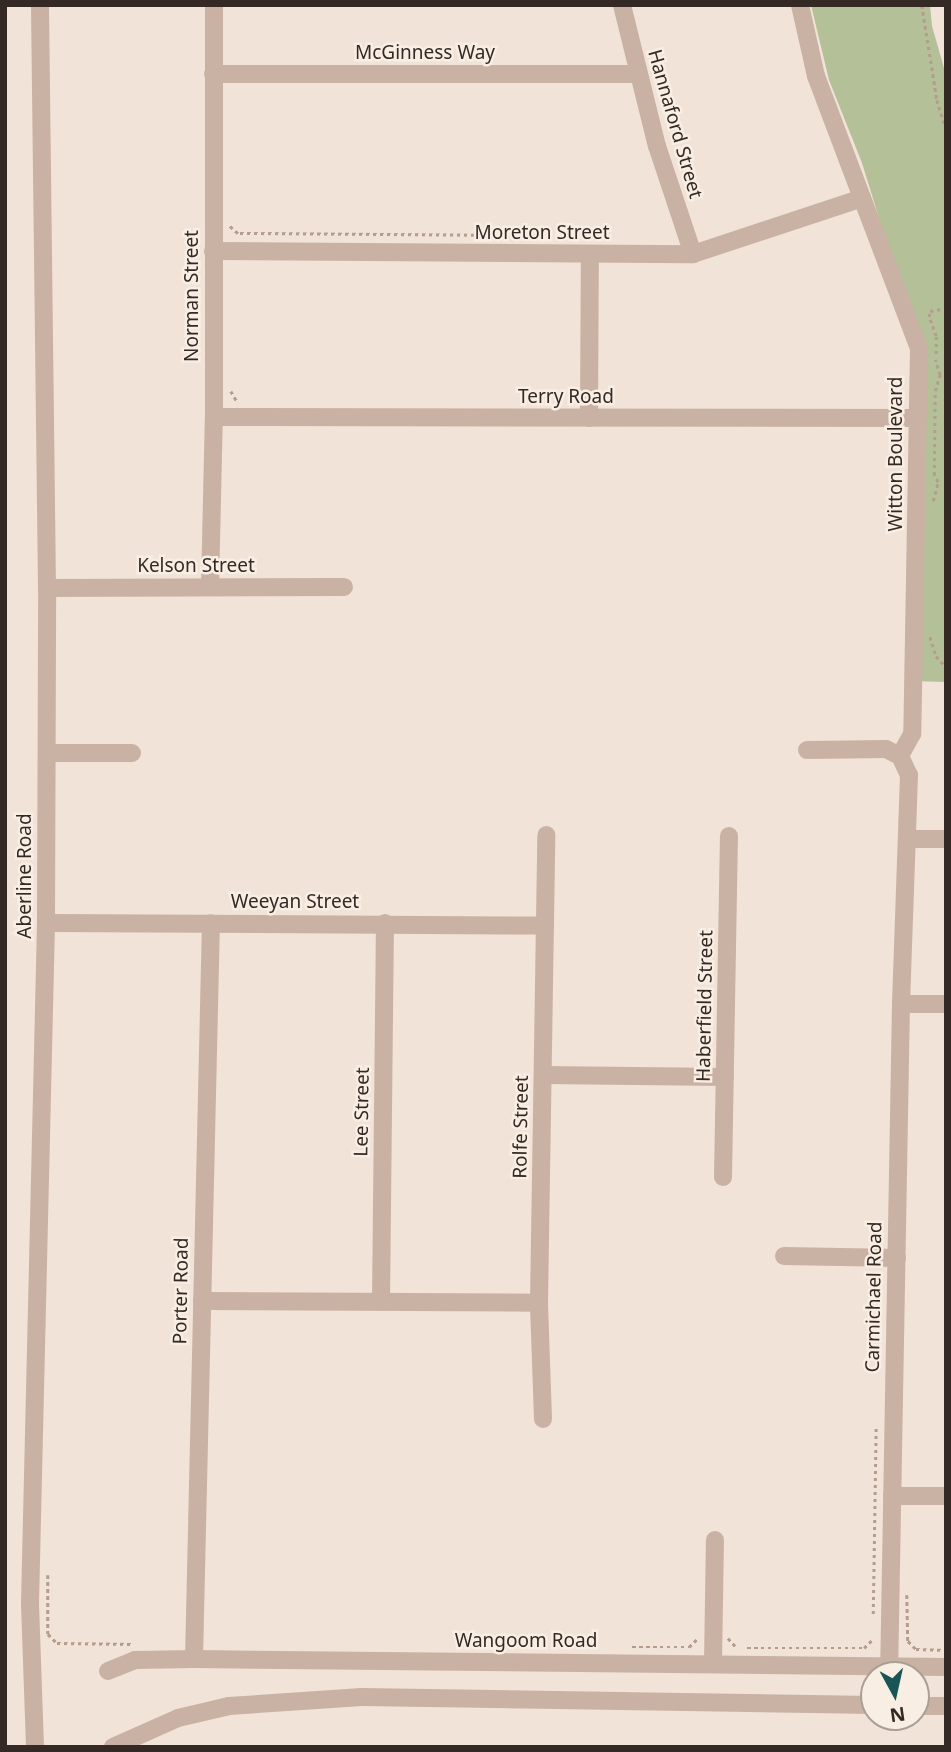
<!DOCTYPE html>
<style>
body{margin:0}
#map{position:relative;width:951px;height:1752px;overflow:hidden;background:#f1e3d7;font-family:"Noto Sans",sans-serif}
div>[style]{position:absolute}
.green>*{inset:0;background:#b4c097}
.path>*{height:2.5px;margin-top:-1.25px;transform-origin:0;background:repeating-linear-gradient(90deg,#b59c8d 0 3.5px,transparent 0 7px)}
.minor>*{height:18px;margin:-9px;padding:0 9px;transform-origin:9px;border-radius:9px;background:#c9b2a3}
span{translate:-50% -50%;white-space:nowrap;text-align:center;line-height:1.15;-webkit-text-stroke:5px #f9eee3;paint-order:stroke}
.street-label{font-size:19px;color:#342925}
.frame{position:absolute;inset:0;border:7px solid #342925;pointer-events:none}
.north{position:absolute;left:860px;top:1661px;width:70px;height:70px;box-sizing:border-box;background:#f9eee3;border:2px solid #aa9f97;border-radius:50%;rotate:172deg;font-size:19px;font-weight:700;line-height:28px;text-align:center;color:#342925}
.north::after{content:'';display:block;margin:auto;width:24px;height:32px;background:#1a5556;clip-path:polygon(50% 0,100% 100%,50% 72%,0 100%)}
</style>
<div id="map">
<div class="green">
<div style="clip-path:polygon(811px 5px,930px 5px,932px 26px,946px 75px,946px 682px,913px 681px,917px 341px,862px 163px,829px 80px)"></div>
</div>
<div class="path">
<div style="left:922px;top:5px;width:96px;rotate:81deg"></div>
<div style="left:937px;top:100px;width:30px;rotate:73deg"></div>
<div style="left:230px;top:226px;width:13px;rotate:42deg"></div>
<div style="left:240px;top:233px;width:307px;rotate:0.4deg"></div>
<div style="left:936px;top:354px;width:18px;rotate:-90deg"></div>
<div style="left:936px;top:336px;width:20px;rotate:-110deg"></div>
<div style="left:929px;top:317px;width:6px;rotate:-81deg"></div>
<div style="left:930px;top:311px;width:16px;rotate:-11deg"></div>
<div style="left:231px;top:391px;width:14px;rotate:60deg"></div>
<div style="left:933px;top:501px;width:20px;rotate:-75deg"></div>
<div style="left:938px;top:482px;width:8px;rotate:-120deg"></div>
<div style="left:934px;top:475px;width:84px;rotate:-89.3deg"></div>
<div style="left:935px;top:391px;width:17px;rotate:-73deg"></div>
<div style="left:940px;top:375px;width:16px;rotate:-108deg"></div>
<div style="left:930px;top:637px;width:20px;rotate:72deg"></div>
<div style="left:936px;top:656px;width:15px;rotate:48deg"></div>
<div style="left:48px;top:1575px;width:59px;rotate:90deg"></div>
<div style="left:48px;top:1634px;width:13px;rotate:45deg"></div>
<div style="left:57px;top:1643px;width:76px;rotate:0.8deg"></div>
<div style="left:907px;top:1595px;width:46px;rotate:88.8deg"></div>
<div style="left:908px;top:1641px;width:11px;rotate:45deg"></div>
<div style="left:916px;top:1649px;width:30px;rotate:2deg"></div>
<div style="left:873px;top:1614px;width:189px;rotate:-89.1deg"></div>
<div style="left:728px;top:1638px;width:13px;rotate:48deg"></div>
<div style="left:632px;top:1647px;width:57px"></div>
<div style="left:689px;top:1647px;width:13px;rotate:-45deg"></div>
<div style="left:747px;top:1648px;width:117px"></div>
<div style="left:864px;top:1648px;width:13px;rotate:-45deg"></div>
</div>
<div class="minor">
<div style="left:622px;top:5px;width:145px;rotate:76.1deg"></div>
<div style="left:657px;top:146px;width:114px;rotate:71.6deg"></div>
<div style="left:800px;top:5px;width:73px;rotate:77.3deg"></div>
<div style="left:816px;top:76px;width:292px;rotate:69.3deg"></div>
<div style="left:919px;top:349px;width:385px;rotate:91deg"></div>
<div style="left:912px;top:734px;width:25px;rotate:119deg"></div>
<div style="left:900px;top:756px;width:21px;rotate:65deg"></div>
<div style="left:909px;top:775px;width:229px;rotate:92deg"></div>
<div style="left:901px;top:1004px;width:671px;rotate:91.02deg"></div>
<div style="left:213px;top:74px;width:424px"></div>
<div style="left:213px;top:251px;width:480px;rotate:0.4deg"></div>
<div style="left:693px;top:254px;width:178px;rotate:-18.3deg"></div>
<div style="left:214px;top:417px;width:703px;rotate:0.08deg"></div>
<div style="left:589px;top:418px;width:164px;rotate:-89.7deg"></div>
<div style="left:210px;top:587px;width:170px;rotate:-88.7deg"></div>
<div style="left:214px;top:417px;width:412px;rotate:-90deg"></div>
<div style="left:47px;top:588px;width:297px;rotate:-0.2deg"></div>
<div style="left:807px;top:750px;width:79px;rotate:-0.7deg"></div>
<div style="left:886px;top:749px;width:16px;rotate:27deg"></div>
<div style="left:47px;top:753px;width:85px"></div>
<div style="left:908px;top:839px;width:38px"></div>
<div style="left:46px;top:923px;width:499px;rotate:0.3deg"></div>
<div style="left:901px;top:1004px;width:45px"></div>
<div style="left:543px;top:1075px;width:182px;rotate:0.6deg"></div>
<div style="left:723px;top:1177px;width:341px;rotate:-89deg"></div>
<div style="left:784px;top:1256px;width:113px;rotate:1deg"></div>
<div style="left:202px;top:1301px;width:337px;rotate:0.3deg"></div>
<div style="left:381px;top:1302px;width:379px;rotate:-89.4deg"></div>
<div style="left:543px;top:1419px;width:116px;rotate:-92deg"></div>
<div style="left:539px;top:1303px;width:468px;rotate:-89.1deg"></div>
<div style="left:892px;top:1496px;width:54px"></div>
<div style="left:194px;top:1659px;width:736px;rotate:-88.68deg"></div>
<div style="left:713px;top:1663px;width:123px;rotate:-89.1deg"></div>
<div style="left:108px;top:1671px;width:29px;rotate:-22deg"></div>
<div style="left:135px;top:1660px;width:59px;rotate:-1deg"></div>
<div style="left:194px;top:1659px;width:752px;rotate:0.61deg"></div>
<div style="left:916px;top:1706px;width:30px"></div>
<div style="left:35px;top:1747px;width:144px;rotate:-92deg"></div>
<div style="left:30px;top:1603px;width:680px;rotate:-88.65deg"></div>
<div style="left:46px;top:923px;width:335px;rotate:-89.8deg"></div>
<div style="left:47px;top:588px;width:583px;rotate:-90.69deg"></div>
<div style="left:113px;top:1747px;width:71px;rotate:-24deg"></div>
<div style="left:178px;top:1718px;width:52px;rotate:-13.2deg"></div>
<div style="left:229px;top:1706px;width:133px;rotate:-3.9deg"></div>
<div style="left:362px;top:1697px;width:512px;rotate:0.9deg"></div>
</div>
<div class="street-label">
<span style="left:425px;top:53px">McGinness Way</span>
<span style="left:675px;top:124px;rotate:74deg">Hannaford Street</span>
<span style="left:542px;top:233px">Moreton Street</span>
<span style="left:192px;top:296px;rotate:-90deg">Norman Street</span>
<span style="left:566px;top:397px">Terry Road</span>
<span style="left:896px;top:454px;rotate:-90deg">Witton Boulevard</span>
<span style="left:196px;top:566px">Kelson Street</span>
<span style="left:25px;top:876px;rotate:-90deg">Aberline Road</span>
<span style="left:295px;top:902px">Weeyan Street</span>
<span style="left:705px;top:1006px;rotate:-89deg">Haberfield Street</span>
<span style="left:362px;top:1112px;rotate:-89deg">Lee Street</span>
<span style="left:521px;top:1127px;rotate:-89deg">Rolfe Street</span>
<span style="left:181px;top:1291px;rotate:-89deg">Porter Road</span>
<span style="left:874px;top:1297px;rotate:-89deg">Carmichael Road</span>
<span style="left:526px;top:1641px">Wangoom Road</span>
</div>
<div class="frame"></div>
<div class="north">N</div>
</div>
